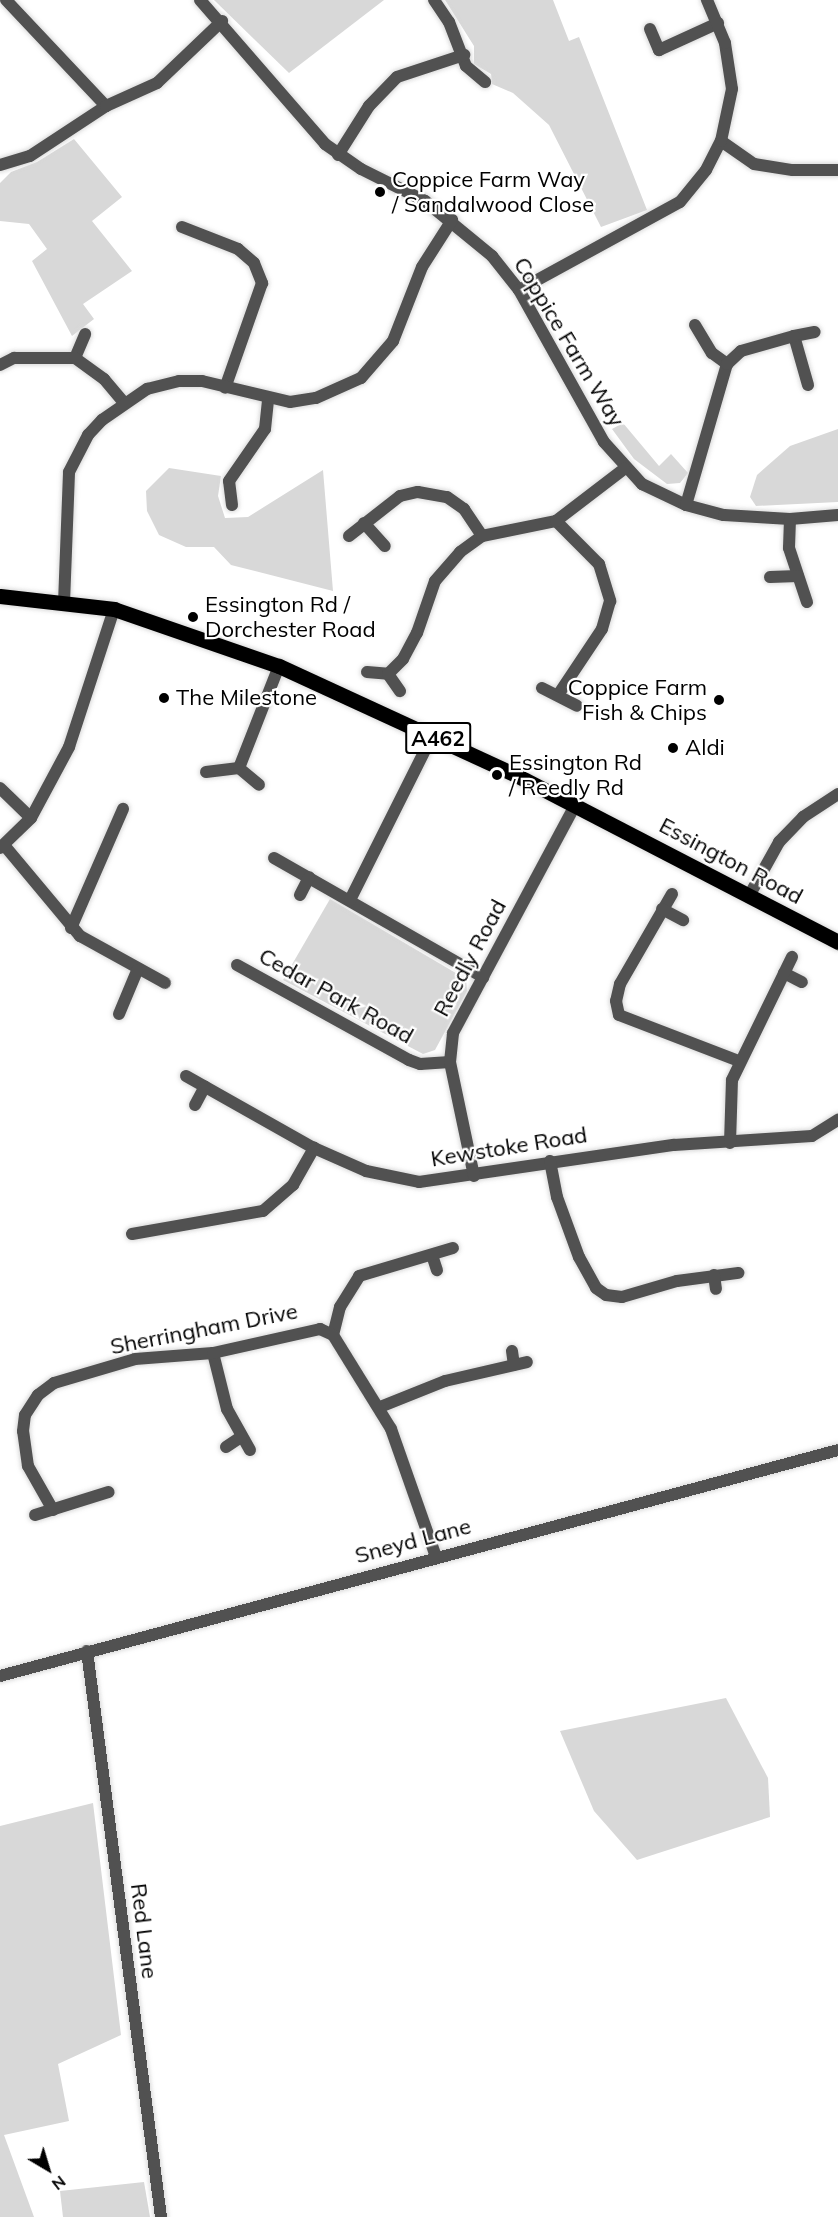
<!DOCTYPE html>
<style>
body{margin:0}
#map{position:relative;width:838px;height:2217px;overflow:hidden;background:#fff;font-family:Mulish,sans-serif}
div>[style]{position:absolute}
.green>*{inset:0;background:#d8d8d8}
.roads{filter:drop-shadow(0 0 2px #dbdbdb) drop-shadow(0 0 2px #dbdbdb)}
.minor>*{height:12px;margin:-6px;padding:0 6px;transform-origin:6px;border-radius:6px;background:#515151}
.primary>*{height:15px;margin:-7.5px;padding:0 7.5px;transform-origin:7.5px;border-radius:7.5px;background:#000}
.dots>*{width:16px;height:16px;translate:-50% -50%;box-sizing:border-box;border:3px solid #fff;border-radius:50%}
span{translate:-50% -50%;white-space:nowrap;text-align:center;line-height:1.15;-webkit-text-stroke:4.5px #fff;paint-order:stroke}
.shield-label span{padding:2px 4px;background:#fff;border:2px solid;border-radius:4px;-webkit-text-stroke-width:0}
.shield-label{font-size:21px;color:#000;font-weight:700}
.poi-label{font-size:22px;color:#000}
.left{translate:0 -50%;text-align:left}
.right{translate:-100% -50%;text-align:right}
.street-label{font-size:22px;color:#000}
.north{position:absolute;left:18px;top:2139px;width:60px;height:60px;-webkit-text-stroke:4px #fff;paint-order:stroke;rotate:142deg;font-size:16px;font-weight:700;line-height:24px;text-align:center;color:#000}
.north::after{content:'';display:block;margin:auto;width:21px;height:27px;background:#000;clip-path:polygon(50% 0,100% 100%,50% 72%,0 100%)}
</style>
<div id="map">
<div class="green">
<div style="clip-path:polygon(214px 0,384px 0,289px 73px)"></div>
<div style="clip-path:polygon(445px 0,553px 0,569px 41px,579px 37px,647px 210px,601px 227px,549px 125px,513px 93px,492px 84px,491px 74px,474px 64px,474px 46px)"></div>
<div style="clip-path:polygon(74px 139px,122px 197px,92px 221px,132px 271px,83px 304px,94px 319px,72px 336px,32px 261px,47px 249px,29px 224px,0 221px,0 183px,11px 172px,37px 162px)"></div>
<div style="clip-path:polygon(623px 423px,659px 466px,671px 454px,688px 473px,680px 483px,667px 484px,634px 459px,612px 429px)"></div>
<div style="clip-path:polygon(838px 429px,838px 502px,756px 506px,750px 497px,757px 475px,790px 446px)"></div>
<div style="clip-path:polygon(169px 468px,221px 476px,218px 496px,225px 518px,248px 517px,323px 470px,333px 591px,231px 565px,214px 547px,186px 547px,159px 535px,147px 511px,146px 491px)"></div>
<div style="clip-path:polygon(330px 899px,466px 979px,467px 991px,435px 1050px,423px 1054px,283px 980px)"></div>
<div style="clip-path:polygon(726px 1698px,768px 1778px,770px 1817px,637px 1860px,594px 1811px,560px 1731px)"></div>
<div style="clip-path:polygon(93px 1803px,121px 2035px,58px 2064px,69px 2121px,4px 2135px,34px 2217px,0 2217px,0 1826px)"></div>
<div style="clip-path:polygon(144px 2182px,150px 2217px,63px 2217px,60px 2191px)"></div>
</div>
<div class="roads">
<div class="minor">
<div style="left:6px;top:0;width:146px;rotate:46.7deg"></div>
<div style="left:200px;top:0;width:191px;rotate:49deg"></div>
<div style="left:325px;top:144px;width:44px;rotate:34.8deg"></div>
<div style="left:361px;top:169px;width:72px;rotate:26.6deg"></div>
<div style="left:425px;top:201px;width:87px;rotate:39.4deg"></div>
<div style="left:492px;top:256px;width:43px;rotate:51.5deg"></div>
<div style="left:519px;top:290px;width:174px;rotate:60.8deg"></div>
<div style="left:604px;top:442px;width:57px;rotate:47.9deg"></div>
<div style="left:642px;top:484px;width:49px;rotate:25.5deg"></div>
<div style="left:686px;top:505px;width:39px;rotate:15deg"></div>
<div style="left:724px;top:515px;width:66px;rotate:3.5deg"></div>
<div style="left:790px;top:519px;width:48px;rotate:-4.8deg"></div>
<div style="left:434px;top:0;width:27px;rotate:56deg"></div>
<div style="left:449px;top:22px;width:47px;rotate:68.9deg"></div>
<div style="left:466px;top:66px;width:25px;rotate:40deg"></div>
<div style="left:650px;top:29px;width:23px;rotate:67deg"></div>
<div style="left:659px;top:50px;width:65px;rotate:-24.6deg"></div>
<div style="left:721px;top:141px;width:40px;rotate:34.9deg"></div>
<div style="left:754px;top:164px;width:39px;rotate:9deg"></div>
<div style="left:793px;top:170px;width:45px"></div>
<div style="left:338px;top:155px;width:58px;rotate:-57.7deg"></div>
<div style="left:369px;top:106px;width:40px;rotate:-46deg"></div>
<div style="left:397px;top:77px;width:71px;rotate:-18.2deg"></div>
<div style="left:0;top:165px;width:31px;rotate:-17deg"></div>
<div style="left:30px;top:156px;width:91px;rotate:-33.3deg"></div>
<div style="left:106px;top:106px;width:56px;rotate:-24.3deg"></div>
<div style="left:157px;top:83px;width:90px;rotate:-43.6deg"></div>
<div style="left:182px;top:227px;width:60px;rotate:21.4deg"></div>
<div style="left:238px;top:249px;width:21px;rotate:41deg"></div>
<div style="left:254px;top:263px;width:22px;rotate:68deg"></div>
<div style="left:262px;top:283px;width:111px;rotate:109.4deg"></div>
<div style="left:519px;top:290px;width:183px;rotate:-28.7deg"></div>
<div style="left:680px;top:202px;width:41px;rotate:-50.9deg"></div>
<div style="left:706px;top:170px;width:33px;rotate:-63deg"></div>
<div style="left:721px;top:141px;width:53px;rotate:-78.1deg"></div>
<div style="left:732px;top:89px;width:47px;rotate:-98.7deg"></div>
<div style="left:725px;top:43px;width:47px;rotate:-112.7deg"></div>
<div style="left:695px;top:325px;width:33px;rotate:59deg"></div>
<div style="left:712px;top:353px;width:19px;rotate:36deg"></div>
<div style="left:75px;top:358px;width:26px;rotate:-67deg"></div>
<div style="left:0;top:365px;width:16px;rotate:-27deg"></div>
<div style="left:14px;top:358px;width:61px"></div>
<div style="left:75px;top:358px;width:36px;rotate:36deg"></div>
<div style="left:104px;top:379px;width:30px;rotate:50deg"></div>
<div style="left:808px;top:385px;width:51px;rotate:-105.9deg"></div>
<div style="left:794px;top:336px;width:21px;rotate:-11deg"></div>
<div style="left:232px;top:505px;width:24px;rotate:-97deg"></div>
<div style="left:229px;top:481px;width:63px;rotate:-55.3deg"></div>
<div style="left:265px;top:429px;width:30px;rotate:-84deg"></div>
<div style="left:686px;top:505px;width:147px;rotate:-73.8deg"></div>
<div style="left:727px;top:364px;width:19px;rotate:-43deg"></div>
<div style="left:741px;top:351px;width:55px;rotate:-15.8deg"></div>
<div style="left:790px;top:519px;width:29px;rotate:92deg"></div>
<div style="left:789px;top:548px;width:57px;rotate:71.6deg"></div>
<div style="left:556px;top:521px;width:61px;rotate:45deg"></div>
<div style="left:599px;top:564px;width:39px;rotate:73deg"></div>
<div style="left:610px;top:601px;width:29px;rotate:106deg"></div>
<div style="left:602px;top:629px;width:79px;rotate:123.7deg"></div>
<div style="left:364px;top:523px;width:31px;rotate:48deg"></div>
<div style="left:349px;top:536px;width:65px;rotate:-38.1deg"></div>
<div style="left:400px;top:496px;width:18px;rotate:-13deg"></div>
<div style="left:418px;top:492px;width:29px;rotate:10deg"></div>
<div style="left:447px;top:497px;width:21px;rotate:35deg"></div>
<div style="left:464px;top:509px;width:32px;rotate:56deg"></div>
<div style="left:770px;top:577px;width:28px;rotate:-2deg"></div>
<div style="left:64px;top:603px;width:131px;rotate:-87.8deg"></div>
<div style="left:69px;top:472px;width:42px;rotate:-62.8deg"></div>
<div style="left:88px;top:435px;width:21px;rotate:-47deg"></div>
<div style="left:102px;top:420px;width:55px;rotate:-34.6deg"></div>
<div style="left:147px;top:389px;width:33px;rotate:-14deg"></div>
<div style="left:179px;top:381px;width:23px"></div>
<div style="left:202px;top:381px;width:90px;rotate:13.4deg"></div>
<div style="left:290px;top:402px;width:26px;rotate:-9deg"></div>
<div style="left:316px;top:398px;width:49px;rotate:-24deg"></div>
<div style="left:361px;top:378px;width:49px;rotate:-49.1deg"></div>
<div style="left:393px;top:341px;width:79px;rotate:-68.6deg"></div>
<div style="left:422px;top:267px;width:56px;rotate:-57.4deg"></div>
<div style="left:367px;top:672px;width:21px;rotate:5deg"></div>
<div style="left:388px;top:674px;width:21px;rotate:55deg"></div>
<div style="left:388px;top:674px;width:21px;rotate:-45deg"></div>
<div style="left:403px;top:659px;width:30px;rotate:-62deg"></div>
<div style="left:417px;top:633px;width:55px;rotate:-70.9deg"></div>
<div style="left:435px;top:581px;width:38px;rotate:-49deg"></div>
<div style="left:460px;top:552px;width:27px;rotate:-36deg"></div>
<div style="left:482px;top:536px;width:76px;rotate:-11.5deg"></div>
<div style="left:556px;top:521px;width:86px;rotate:-37.4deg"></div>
<div style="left:542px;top:688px;width:39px;rotate:27deg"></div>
<div style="left:239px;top:768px;width:110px;rotate:-68.6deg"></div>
<div style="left:206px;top:772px;width:33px;rotate:-7deg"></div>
<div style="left:239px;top:768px;width:26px;rotate:40deg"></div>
<div style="left:0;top:788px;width:43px;rotate:44.1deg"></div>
<div style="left:4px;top:845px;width:119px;rotate:50.1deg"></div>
<div style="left:80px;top:936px;width:97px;rotate:28.9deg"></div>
<div style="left:0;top:848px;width:43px;rotate:-44.1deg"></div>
<div style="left:31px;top:818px;width:81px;rotate:-61.8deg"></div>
<div style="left:69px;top:747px;width:145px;rotate:-71.9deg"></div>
<div style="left:274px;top:858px;width:241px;rotate:29.7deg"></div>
<div style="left:672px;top:894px;width:104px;rotate:120deg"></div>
<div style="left:620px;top:984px;width:17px;rotate:103deg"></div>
<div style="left:616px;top:1001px;width:14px;rotate:78deg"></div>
<div style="left:619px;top:1015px;width:129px;rotate:21deg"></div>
<div style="left:300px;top:895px;width:20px;rotate:-63deg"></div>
<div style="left:749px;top:896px;width:62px;rotate:-60.9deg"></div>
<div style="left:779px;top:842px;width:35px;rotate:-46deg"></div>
<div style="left:803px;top:817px;width:42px;rotate:-33.3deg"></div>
<div style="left:350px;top:900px;width:183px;rotate:-63.4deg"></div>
<div style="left:662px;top:909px;width:24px;rotate:28deg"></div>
<div style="left:71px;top:928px;width:130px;rotate:-66.4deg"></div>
<div style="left:237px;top:965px;width:196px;rotate:28.9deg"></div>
<div style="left:409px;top:1060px;width:12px;rotate:20deg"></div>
<div style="left:420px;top:1064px;width:30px;rotate:-4deg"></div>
<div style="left:784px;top:973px;width:20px;rotate:27deg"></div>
<div style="left:119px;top:1014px;width:47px;rotate:-67.3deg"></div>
<div style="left:186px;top:1076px;width:147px;rotate:29.4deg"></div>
<div style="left:314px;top:1148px;width:57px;rotate:23.9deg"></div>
<div style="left:366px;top:1171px;width:54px;rotate:11.7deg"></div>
<div style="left:419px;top:1182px;width:258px;rotate:-8.3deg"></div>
<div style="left:674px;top:1145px;width:138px;rotate:-3.7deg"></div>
<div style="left:812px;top:1136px;width:31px;rotate:-32deg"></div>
<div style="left:195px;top:1105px;width:21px;rotate:-62deg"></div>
<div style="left:730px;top:1143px;width:63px;rotate:-88.2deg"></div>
<div style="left:732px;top:1080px;width:137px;rotate:-64deg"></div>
<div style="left:550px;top:1161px;width:37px;rotate:79deg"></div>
<div style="left:557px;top:1197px;width:64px;rotate:69.9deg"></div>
<div style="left:579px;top:1257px;width:35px;rotate:61deg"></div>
<div style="left:596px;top:1288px;width:12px;rotate:35deg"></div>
<div style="left:606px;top:1295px;width:16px;rotate:7deg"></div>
<div style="left:622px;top:1297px;width:57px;rotate:-16.2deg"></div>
<div style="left:677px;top:1281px;width:62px;rotate:-7.5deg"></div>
<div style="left:474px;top:1176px;width:116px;rotate:-101.9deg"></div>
<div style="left:450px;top:1062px;width:29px;rotate:-84deg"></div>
<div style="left:453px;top:1033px;width:259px;rotate:-61.8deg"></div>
<div style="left:132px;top:1234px;width:133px;rotate:-10deg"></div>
<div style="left:263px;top:1211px;width:40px;rotate:-41deg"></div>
<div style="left:293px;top:1185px;width:43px;rotate:-60.4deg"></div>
<div style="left:432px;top:1255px;width:16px;rotate:72deg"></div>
<div style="left:714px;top:1275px;width:14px;rotate:82deg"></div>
<div style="left:333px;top:1335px;width:29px;rotate:-76deg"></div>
<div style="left:340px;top:1307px;width:36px;rotate:-58deg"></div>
<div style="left:359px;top:1276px;width:98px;rotate:-16.6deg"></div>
<div style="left:512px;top:1351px;width:14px;rotate:82deg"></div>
<div style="left:213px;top:1353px;width:58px;rotate:76deg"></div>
<div style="left:227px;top:1409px;width:47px;rotate:60.7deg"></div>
<div style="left:380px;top:1407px;width:70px;rotate:-21.8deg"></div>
<div style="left:445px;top:1381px;width:84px;rotate:-13deg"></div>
<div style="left:226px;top:1447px;width:18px;rotate:-34deg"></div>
<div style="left:53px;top:1510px;width:51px;rotate:-119.6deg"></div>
<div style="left:28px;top:1466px;width:35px;rotate:-98deg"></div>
<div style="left:23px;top:1431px;width:16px;rotate:-83deg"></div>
<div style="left:25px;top:1415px;width:24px;rotate:-57deg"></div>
<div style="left:38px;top:1395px;width:20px;rotate:-37deg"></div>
<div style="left:54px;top:1383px;width:84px;rotate:-16.5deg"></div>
<div style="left:135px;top:1359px;width:78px;rotate:-4.4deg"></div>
<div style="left:213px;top:1353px;width:110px;rotate:-12.6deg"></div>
<div style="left:320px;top:1329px;width:14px;rotate:25deg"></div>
<div style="left:333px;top:1335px;width:110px;rotate:58.3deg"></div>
<div style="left:391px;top:1429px;width:136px;rotate:70.6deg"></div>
<div style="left:35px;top:1515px;width:77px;rotate:-17.3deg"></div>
<div style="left:87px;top:1651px;width:571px;rotate:82.55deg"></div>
<div style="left:0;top:1676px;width:868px;rotate:-15.09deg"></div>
</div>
<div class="primary">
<div style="left:0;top:596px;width:115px;rotate:6.5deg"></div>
<div style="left:114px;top:609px;width:175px;rotate:19.1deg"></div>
<div style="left:279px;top:666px;width:261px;rotate:24.7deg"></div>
<div style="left:516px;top:775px;width:363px;rotate:27.4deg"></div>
</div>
</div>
<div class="dots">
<div style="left:380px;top:192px;background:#000"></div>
<div style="left:193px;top:617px;background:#000"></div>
<div style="left:164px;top:698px;background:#000"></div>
<div style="left:719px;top:700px;background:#000"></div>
<div style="left:673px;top:748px;background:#000"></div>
<div style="left:497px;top:775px;background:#000"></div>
</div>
<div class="shield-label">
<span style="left:438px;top:738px">A462</span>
</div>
<div class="poi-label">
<span class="left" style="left:392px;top:192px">Coppice Farm Way<br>/ Sandalwood Close</span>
<span class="left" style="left:205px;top:617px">Essington Rd /<br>Dorchester Road</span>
<span class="right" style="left:707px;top:700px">Coppice Farm<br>Fish &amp; Chips</span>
<span class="left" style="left:176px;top:698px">The Milestone</span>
<span class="left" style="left:685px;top:748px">Aldi</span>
<span class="left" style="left:509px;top:775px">Essington Rd<br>/ Reedly Rd</span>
</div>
<div class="street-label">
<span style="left:569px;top:342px;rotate:59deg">Coppice Farm Way</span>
<span style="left:731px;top:861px;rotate:28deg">Essington Road</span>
<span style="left:470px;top:958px;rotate:-62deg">Reedly Road</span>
<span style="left:336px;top:996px;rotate:29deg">Cedar Park Road</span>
<span style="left:509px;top:1147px;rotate:-9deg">Kewstoke Road</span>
<span style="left:204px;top:1329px;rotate:-11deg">Sherringham Drive</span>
<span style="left:413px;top:1541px;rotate:-15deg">Sneyd Lane</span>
<span style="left:144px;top:1931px;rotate:83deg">Red Lane</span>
</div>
<div class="north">N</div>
</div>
